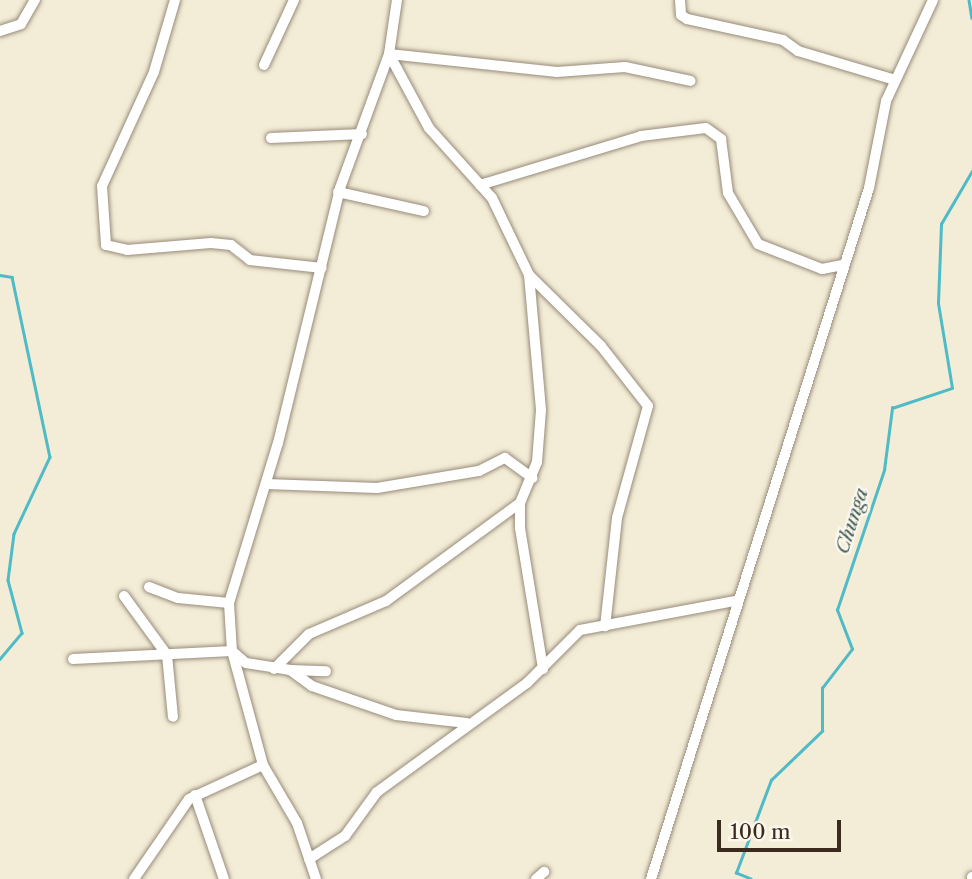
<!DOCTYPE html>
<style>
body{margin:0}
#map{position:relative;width:972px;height:879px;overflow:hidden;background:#f3ecd6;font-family:"Libre Caslon Text",serif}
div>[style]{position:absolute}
.stream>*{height:2.5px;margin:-1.25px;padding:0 1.25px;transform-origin:1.25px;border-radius:1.25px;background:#4ebbc7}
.roads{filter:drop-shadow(0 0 2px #978b7a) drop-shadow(0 0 2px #978b7a)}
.street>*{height:10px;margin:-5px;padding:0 5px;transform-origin:5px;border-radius:5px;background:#fff}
span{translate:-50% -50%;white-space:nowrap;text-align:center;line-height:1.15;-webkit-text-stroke:5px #fbf7ec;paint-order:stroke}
.water-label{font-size:19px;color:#425d59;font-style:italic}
.scale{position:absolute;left:717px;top:820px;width:124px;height:32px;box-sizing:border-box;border:4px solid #3b2a1e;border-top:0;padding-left:9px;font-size:21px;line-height:24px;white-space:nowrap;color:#3b2a1e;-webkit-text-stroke:5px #fbf7ec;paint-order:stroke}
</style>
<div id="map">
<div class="stream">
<div style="left:969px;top:0;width:18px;rotate:81deg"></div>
<div style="left:0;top:275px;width:12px;rotate:9deg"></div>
<div style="left:12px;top:277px;width:184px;rotate:78.1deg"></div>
<div style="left:50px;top:457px;width:85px;rotate:115.1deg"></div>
<div style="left:14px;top:534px;width:46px;rotate:97.4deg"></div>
<div style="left:8px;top:580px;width:55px;rotate:75.2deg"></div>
<div style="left:22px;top:633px;width:34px;rotate:130deg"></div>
<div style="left:751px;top:879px;width:16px;rotate:-158deg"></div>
<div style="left:736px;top:873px;width:99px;rotate:-69.4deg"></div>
<div style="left:771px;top:780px;width:71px;rotate:-43.9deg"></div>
<div style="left:822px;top:731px;width:43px;rotate:-90deg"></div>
<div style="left:822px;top:688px;width:49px;rotate:-52.4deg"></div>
<div style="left:852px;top:649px;width:42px;rotate:-111deg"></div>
<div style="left:837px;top:610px;width:148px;rotate:-71.4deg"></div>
<div style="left:884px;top:470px;width:63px;rotate:-82.6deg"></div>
<div style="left:892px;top:408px;width:63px;rotate:-18.4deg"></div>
<div style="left:952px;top:388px;width:86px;rotate:-99.4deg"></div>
<div style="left:938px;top:303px;width:79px;rotate:-87.8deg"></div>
<div style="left:941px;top:224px;width:61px;rotate:-59.7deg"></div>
</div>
<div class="roads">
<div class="street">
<div style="left:175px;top:0;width:75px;rotate:106.3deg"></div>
<div style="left:154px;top:72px;width:125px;rotate:114.5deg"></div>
<div style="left:102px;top:186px;width:59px;rotate:86.1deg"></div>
<div style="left:106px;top:245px;width:22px;rotate:13deg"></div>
<div style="left:127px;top:250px;width:84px;rotate:-4.8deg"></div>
<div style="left:211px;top:243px;width:20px;rotate:6deg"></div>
<div style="left:231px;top:245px;width:24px;rotate:38deg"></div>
<div style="left:250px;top:260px;width:72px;rotate:6.3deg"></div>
<div style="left:680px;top:0;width:15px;rotate:86deg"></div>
<div style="left:681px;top:15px;width:7px;rotate:34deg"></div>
<div style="left:687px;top:19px;width:98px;rotate:12.3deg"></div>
<div style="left:783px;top:40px;width:19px;rotate:36deg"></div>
<div style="left:798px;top:51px;width:101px;rotate:16.6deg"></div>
<div style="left:0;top:31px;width:22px;rotate:-18deg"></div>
<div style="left:21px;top:24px;width:28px;rotate:-60deg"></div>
<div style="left:389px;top:54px;width:84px;rotate:61.6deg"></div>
<div style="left:429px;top:128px;width:94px;rotate:48deg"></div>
<div style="left:492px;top:198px;width:85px;rotate:64.3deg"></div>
<div style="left:529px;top:275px;width:101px;rotate:44.6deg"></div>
<div style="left:601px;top:346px;width:76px;rotate:51.9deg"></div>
<div style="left:648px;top:406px;width:116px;rotate:105.5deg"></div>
<div style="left:617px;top:518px;width:109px;rotate:96.3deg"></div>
<div style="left:389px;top:54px;width:169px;rotate:6.1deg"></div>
<div style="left:557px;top:72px;width:68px;rotate:-4.2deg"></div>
<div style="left:625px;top:67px;width:67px;rotate:12deg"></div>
<div style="left:264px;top:65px;width:72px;rotate:-65.2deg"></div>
<div style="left:271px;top:138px;width:91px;rotate:-2.5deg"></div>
<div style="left:480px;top:185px;width:168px;rotate:-16.9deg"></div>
<div style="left:641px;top:136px;width:65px;rotate:-7deg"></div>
<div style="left:706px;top:128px;width:19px;rotate:36deg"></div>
<div style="left:721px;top:139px;width:54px;rotate:82.6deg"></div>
<div style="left:728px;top:193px;width:59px;rotate:59.5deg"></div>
<div style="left:758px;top:244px;width:69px;rotate:21.3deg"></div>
<div style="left:822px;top:269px;width:21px;rotate:-11deg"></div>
<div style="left:338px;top:192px;width:88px;rotate:12.5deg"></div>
<div style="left:529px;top:275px;width:136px;rotate:84.9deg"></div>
<div style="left:541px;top:410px;width:52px;rotate:94.4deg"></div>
<div style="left:537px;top:462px;width:44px;rotate:112.5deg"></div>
<div style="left:520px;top:503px;width:25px;rotate:90deg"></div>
<div style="left:520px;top:528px;width:143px;rotate:80.7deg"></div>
<div style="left:266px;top:484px;width:111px;rotate:2.1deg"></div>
<div style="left:377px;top:488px;width:103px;rotate:-9.5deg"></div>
<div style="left:479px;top:471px;width:29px;rotate:-27deg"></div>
<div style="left:505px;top:458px;width:34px;rotate:36deg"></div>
<div style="left:149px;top:587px;width:31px;rotate:21deg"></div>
<div style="left:178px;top:598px;width:51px;rotate:5.6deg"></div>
<div style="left:124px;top:596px;width:73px;rotate:53.9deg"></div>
<div style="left:167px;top:655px;width:62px;rotate:84.5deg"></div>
<div style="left:73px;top:659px;width:159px;rotate:-2.9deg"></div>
<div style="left:232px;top:651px;width:18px;rotate:41deg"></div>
<div style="left:246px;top:663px;width:45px;rotate:9deg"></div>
<div style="left:290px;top:670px;width:27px;rotate:36deg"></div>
<div style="left:312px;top:686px;width:89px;rotate:19deg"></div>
<div style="left:396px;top:715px;width:71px;rotate:6.4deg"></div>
<div style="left:274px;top:669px;width:49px;rotate:-45deg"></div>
<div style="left:309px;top:634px;width:84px;rotate:-23.2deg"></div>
<div style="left:386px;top:601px;width:166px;rotate:-36.2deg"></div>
<div style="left:290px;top:670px;width:36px;rotate:2deg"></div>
<div style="left:195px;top:795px;width:89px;rotate:71deg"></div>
<div style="left:309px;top:859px;width:43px;rotate:-32.6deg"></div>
<div style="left:345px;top:836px;width:54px;rotate:-54deg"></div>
<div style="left:377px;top:792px;width:185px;rotate:-36deg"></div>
<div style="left:527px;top:683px;width:75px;rotate:-45deg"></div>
<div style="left:580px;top:630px;width:158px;rotate:-10.6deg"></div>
<div style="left:134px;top:879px;width:97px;rotate:-55.5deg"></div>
<div style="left:189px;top:799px;width:81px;rotate:-24.7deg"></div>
<div style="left:316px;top:879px;width:59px;rotate:-108.7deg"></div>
<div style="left:297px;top:823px;width:67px;rotate:-120.4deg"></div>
<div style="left:263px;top:765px;width:118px;rotate:-105.2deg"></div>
<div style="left:232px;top:651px;width:48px;rotate:-93.6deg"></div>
<div style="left:229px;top:603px;width:167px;rotate:-73deg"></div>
<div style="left:278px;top:443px;width:262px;rotate:-76.3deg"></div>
<div style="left:340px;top:188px;width:143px;rotate:-69.9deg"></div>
<div style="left:389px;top:54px;width:55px;rotate:-81.6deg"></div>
<div style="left:536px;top:879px;width:11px;rotate:-41deg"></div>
<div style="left:651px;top:879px;width:725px;rotate:-72.49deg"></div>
<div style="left:869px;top:188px;width:89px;rotate:-78.9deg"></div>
<div style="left:886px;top:101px;width:111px;rotate:-65deg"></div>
<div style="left:972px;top:879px;width:2px;rotate:-90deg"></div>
</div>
</div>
<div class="water-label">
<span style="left:852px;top:521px;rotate:-72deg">Chunga</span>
</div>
<div class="scale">100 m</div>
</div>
